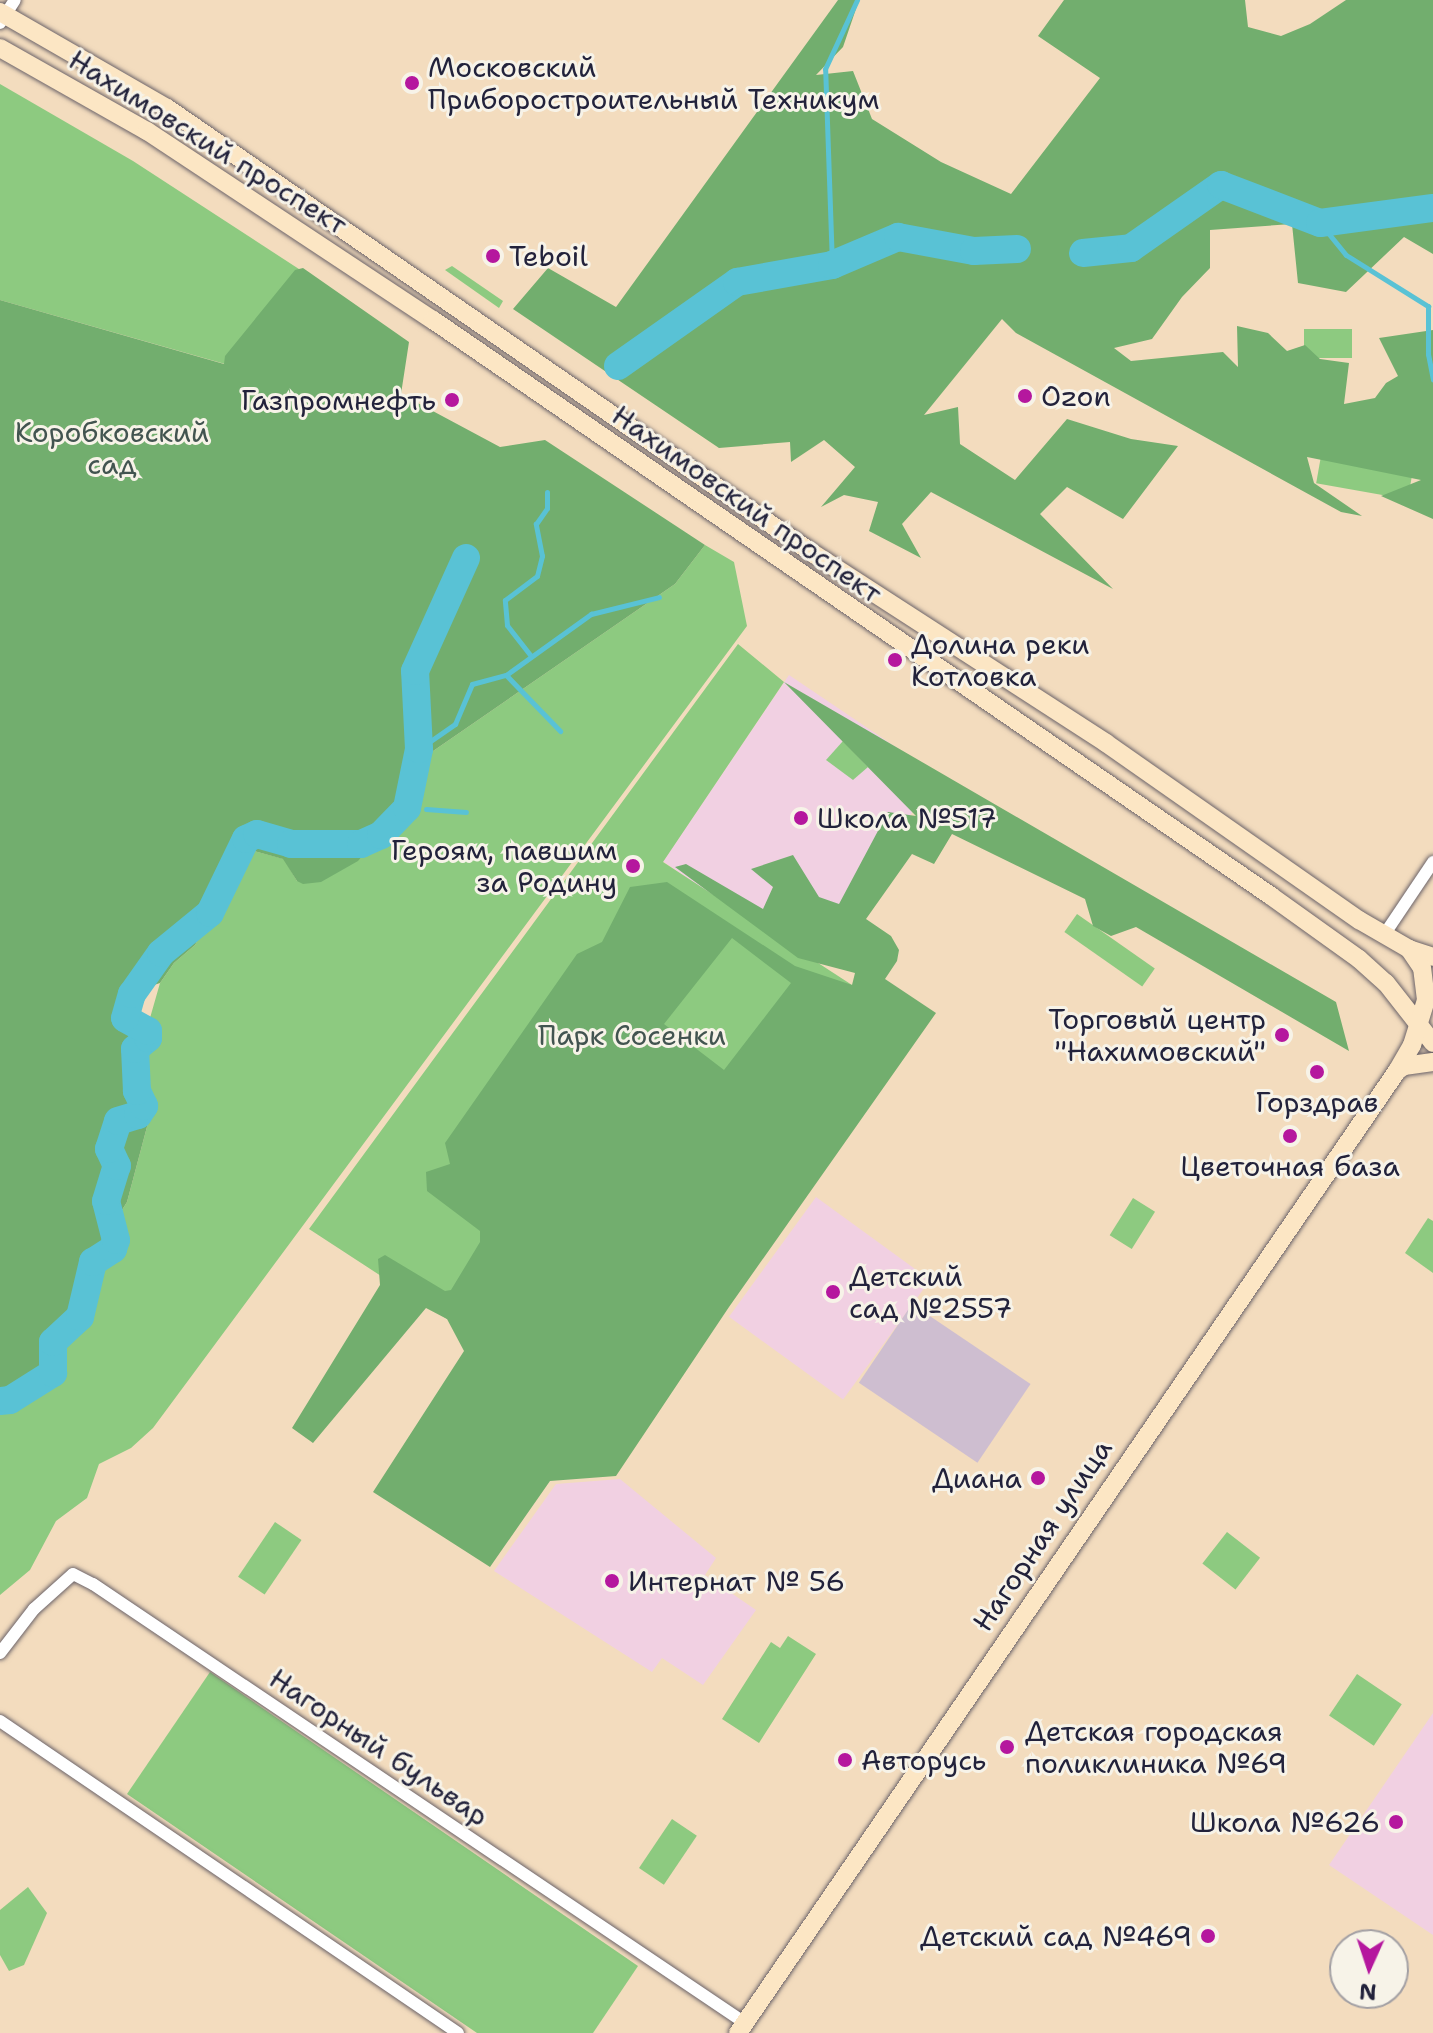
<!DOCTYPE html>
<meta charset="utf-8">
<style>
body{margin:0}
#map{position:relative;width:1433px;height:2033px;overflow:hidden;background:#f3dcbe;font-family:"Shantell Sans",sans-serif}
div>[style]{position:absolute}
.built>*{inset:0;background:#f1d0e2;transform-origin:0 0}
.industrial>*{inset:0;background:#cebed0;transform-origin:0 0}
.green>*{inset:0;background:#8dca80;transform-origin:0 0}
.forest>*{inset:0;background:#72ae6e}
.stream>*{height:5px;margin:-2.5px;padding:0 2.5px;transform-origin:2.5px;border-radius:2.5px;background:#59c2d5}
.river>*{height:28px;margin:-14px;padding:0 14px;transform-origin:14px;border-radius:14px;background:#59c2d5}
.roads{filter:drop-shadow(0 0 2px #6b6369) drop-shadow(0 0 2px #6b6369)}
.street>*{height:12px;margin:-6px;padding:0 6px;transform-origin:6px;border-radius:6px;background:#fff}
.secondary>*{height:18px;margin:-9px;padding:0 9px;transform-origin:9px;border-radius:9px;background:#fce6c4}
.dots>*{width:22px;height:22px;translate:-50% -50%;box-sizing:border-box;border:4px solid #f7f3e8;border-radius:50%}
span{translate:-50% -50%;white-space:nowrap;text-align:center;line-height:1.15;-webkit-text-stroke:6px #f7f3e8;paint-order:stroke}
.poi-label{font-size:28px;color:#22223b}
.left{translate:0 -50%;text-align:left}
.right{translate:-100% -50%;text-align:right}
.street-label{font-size:28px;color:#22223b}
.park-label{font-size:28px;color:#425450}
.north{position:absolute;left:1329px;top:1929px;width:80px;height:80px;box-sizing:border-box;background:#f7f3e8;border:2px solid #a29fa3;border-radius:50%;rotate:183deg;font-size:22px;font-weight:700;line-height:32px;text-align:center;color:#22223b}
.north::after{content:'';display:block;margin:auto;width:28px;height:36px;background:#b5179e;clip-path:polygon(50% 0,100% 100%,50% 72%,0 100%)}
</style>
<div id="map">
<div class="built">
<div style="left:789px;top:675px;width:179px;height:225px;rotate:34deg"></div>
<div style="left:816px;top:1197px;width:141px;height:148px;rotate:36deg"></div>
<div style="clip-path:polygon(620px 1479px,716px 1558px,705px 1575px,756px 1610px,703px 1685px,662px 1658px,652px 1672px,494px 1571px,556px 1484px)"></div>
<div style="clip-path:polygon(1433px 1713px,1433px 1935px,1329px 1865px)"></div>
</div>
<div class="industrial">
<div style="left:912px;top:1304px;width:143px;height:95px;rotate:34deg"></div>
</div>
<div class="green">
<div style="clip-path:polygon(0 84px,133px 161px,302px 271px,225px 364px,0 300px)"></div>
<div style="clip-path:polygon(452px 266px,503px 301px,499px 308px,445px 270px)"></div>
<div style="left:1304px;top:329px;width:48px;height:29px"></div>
<div style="left:1324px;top:439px;width:93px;height:45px;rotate:10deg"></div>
<div style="clip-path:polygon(705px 545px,734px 562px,747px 626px,153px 1428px,131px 1448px,99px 1464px,87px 1498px,56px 1521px,30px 1570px,0 1595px,0 1396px,15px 1395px,50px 1340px,77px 1317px,89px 1263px,127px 1202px,148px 1123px,134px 1090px,133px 1048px,144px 1039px,160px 983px,174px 963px,195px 945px,243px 854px,254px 851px,284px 859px,297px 881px,387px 826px,423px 758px,675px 584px)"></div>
<div style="clip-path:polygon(738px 644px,784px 682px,663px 862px,852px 985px,447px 1319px,309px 1229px)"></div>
<div style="clip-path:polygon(843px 741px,868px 767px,853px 780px,826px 760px)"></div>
<div style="left:1077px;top:914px;width:95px;height:22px;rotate:35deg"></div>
<div style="left:1133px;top:1198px;width:26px;height:44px;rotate:32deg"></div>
<div style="clip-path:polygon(1428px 1218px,1433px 1221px,1433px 1273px,1405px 1253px)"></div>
<div style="left:275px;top:1522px;width:32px;height:66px;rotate:34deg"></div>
<div style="left:1227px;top:1532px;width:42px;height:40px;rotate:38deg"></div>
<div style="clip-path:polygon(788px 1636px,816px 1654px,759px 1743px,722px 1719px,771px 1642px,780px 1648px)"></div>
<div style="clip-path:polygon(210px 1672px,638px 1966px,593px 2033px,477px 2033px,127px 1794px)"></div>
<div style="left:1357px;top:1674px;width:54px;height:50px;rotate:34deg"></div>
<div style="left:672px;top:1819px;width:30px;height:59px;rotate:34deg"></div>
<div style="clip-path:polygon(28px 1887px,47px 1913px,24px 1965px,9px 1971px,0 1955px,0 1910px)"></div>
</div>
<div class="forest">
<div style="clip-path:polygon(838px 0,859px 0,843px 47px,816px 75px,853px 71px,872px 119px,941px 162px,1011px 194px,1100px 78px,1038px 36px,1064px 0,1245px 0,1248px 27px,1281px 36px,1310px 24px,1346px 0,1433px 0,1433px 254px,1404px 237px,1346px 292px,1298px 283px,1292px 224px,1210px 230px,1210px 268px,1182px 297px,1152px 339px,1114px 348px,1131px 361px,1223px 352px,1238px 367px,1237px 326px,1268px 333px,1287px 351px,1305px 345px,1320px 359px,1349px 363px,1344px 404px,1375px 398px,1386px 383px,1398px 376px,1379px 338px,1433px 330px,1433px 519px,1381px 496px,1421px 480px,1307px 457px,1314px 483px,1362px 516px,1341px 512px,1016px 333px,1002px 319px,924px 415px,958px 407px,960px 444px,1015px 480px,1067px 419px,1131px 439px,1178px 446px,1123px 519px,1067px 487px,1040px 514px,1113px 589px,931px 492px,902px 524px,921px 558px,869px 531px,878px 502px,844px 495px,821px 507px,855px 467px,824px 440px,791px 462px,790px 442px,719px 448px,513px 309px,548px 268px,616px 307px)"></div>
<div style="clip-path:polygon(303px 268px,409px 342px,401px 394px,500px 447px,545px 440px,705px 545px,675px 584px,423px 758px,387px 826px,358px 861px,321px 882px,303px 884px,297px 881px,283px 859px,254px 851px,243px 855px,195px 945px,174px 963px,160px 983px,130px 993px,123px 1018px,146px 1033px,133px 1048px,134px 1090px,148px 1123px,127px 1202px,89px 1263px,77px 1317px,50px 1340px,49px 1373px,15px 1395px,0 1396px,0 300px,224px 364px,225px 356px,295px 270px)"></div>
<div style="clip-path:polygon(evenodd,784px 682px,1336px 1002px,1349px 1051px,1136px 927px,1111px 936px,1093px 926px,1085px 899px,952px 834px,934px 864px,912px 854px,866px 919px,891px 936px,899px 950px,897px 961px,885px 979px,936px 1013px,729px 1307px,616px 1476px,550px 1481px,490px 1567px,373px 1492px,464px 1351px,447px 1319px,426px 1308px,313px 1443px,292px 1428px,380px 1285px,378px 1259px,385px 1255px,445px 1291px,451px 1290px,480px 1242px,480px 1231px,427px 1191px,426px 1172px,450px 1164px,445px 1143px,577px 954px,602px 942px,630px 887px,667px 882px,795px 966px,852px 985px,855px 973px,798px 958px,675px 867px,686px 864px,763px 909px,773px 887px,751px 869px,793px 855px,819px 897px,839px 904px,888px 812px,916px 816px,784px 682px,732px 938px,791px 983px,724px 1070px,664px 1024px,732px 938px)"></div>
</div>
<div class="stream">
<div style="left:1320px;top:223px;width:41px;rotate:50.9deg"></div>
<div style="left:1346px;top:255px;width:97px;rotate:31.9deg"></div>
<div style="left:1428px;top:306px;width:48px;rotate:90deg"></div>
<div style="left:1428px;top:354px;width:26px;rotate:79deg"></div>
<div style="left:832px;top:265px;width:196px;rotate:-92deg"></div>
<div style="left:825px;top:69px;width:76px;rotate:-65.1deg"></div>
<div style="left:531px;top:656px;width:39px;rotate:-128deg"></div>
<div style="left:507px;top:625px;width:25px;rotate:-95deg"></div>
<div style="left:505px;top:600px;width:40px;rotate:-37deg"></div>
<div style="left:537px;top:576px;width:21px;rotate:-76deg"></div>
<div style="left:542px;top:556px;width:33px;rotate:-101deg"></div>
<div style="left:536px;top:524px;width:19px;rotate:-55deg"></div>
<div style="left:547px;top:508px;width:16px;rotate:-90deg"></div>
<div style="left:506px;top:675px;width:78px;rotate:46deg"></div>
<div style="left:419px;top:749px;width:44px;rotate:-34.8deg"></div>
<div style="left:455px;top:724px;width:43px;rotate:-67deg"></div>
<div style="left:472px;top:684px;width:35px;rotate:-15deg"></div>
<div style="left:506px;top:675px;width:105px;rotate:-35.7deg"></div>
<div style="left:591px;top:614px;width:70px;rotate:-14deg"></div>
<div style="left:407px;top:808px;width:7px"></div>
<div style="left:426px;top:809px;width:40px;rotate:4.3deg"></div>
</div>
<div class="river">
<div style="left:1083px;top:253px;width:48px;rotate:-5.9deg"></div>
<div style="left:1131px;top:248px;width:110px;rotate:-35deg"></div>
<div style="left:1221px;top:185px;width:106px;rotate:21deg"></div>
<div style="left:1320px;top:223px;width:114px;rotate:-7.6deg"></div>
<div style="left:618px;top:366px;width:146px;rotate:-35.2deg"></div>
<div style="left:737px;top:282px;width:97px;rotate:-10.1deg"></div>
<div style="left:832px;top:265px;width:72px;rotate:-23deg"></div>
<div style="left:898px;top:237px;width:77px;rotate:10.4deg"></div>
<div style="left:974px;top:251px;width:43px;rotate:-2.7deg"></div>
<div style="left:0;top:1401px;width:10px;rotate:-6deg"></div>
<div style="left:10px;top:1400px;width:51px;rotate:-32.1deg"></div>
<div style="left:53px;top:1373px;width:31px;rotate:-90deg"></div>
<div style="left:53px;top:1342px;width:37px;rotate:-43deg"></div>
<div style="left:80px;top:1317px;width:57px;rotate:-76.7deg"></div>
<div style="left:93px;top:1262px;width:24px;rotate:-33deg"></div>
<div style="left:113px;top:1249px;width:9px;rotate:-72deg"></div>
<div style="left:116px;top:1240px;width:40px;rotate:-104.4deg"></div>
<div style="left:106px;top:1201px;width:37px;rotate:-73deg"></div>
<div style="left:117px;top:1166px;width:19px;rotate:-115deg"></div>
<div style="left:109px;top:1149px;width:29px;rotate:-72deg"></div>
<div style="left:118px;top:1121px;width:21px;rotate:-17deg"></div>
<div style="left:138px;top:1115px;width:11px;rotate:-56deg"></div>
<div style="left:144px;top:1106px;width:17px;rotate:-115deg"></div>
<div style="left:137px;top:1091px;width:42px;rotate:-92.7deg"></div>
<div style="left:135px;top:1049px;width:17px;rotate:-40deg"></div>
<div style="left:148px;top:1038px;width:7px;rotate:-90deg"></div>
<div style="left:148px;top:1031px;width:26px;rotate:-151deg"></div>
<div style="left:125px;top:1018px;width:25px;rotate:-74deg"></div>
<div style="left:132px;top:994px;width:50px;rotate:-54.7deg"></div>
<div style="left:161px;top:953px;width:63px;rotate:-39.2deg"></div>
<div style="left:210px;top:913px;width:82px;rotate:-64.1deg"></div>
<div style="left:246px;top:839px;width:12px;rotate:-24deg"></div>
<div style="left:257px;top:834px;width:35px;rotate:16deg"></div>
<div style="left:291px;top:844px;width:70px"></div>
<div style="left:361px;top:844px;width:22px;rotate:-24deg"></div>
<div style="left:381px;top:835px;width:37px;rotate:-46deg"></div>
<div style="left:407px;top:808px;width:60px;rotate:-78.5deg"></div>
<div style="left:419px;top:749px;width:78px;rotate:-92.9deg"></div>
<div style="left:415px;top:671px;width:124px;rotate:-65.7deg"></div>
</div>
<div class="roads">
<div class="street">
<div style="left:0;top:23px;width:27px;rotate:-57deg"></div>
<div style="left:1384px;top:935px;width:88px;rotate:-56.1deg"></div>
<div style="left:0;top:1653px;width:56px;rotate:-52.3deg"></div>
<div style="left:34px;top:1609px;width:52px;rotate:-41.9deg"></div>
<div style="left:73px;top:1574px;width:22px;rotate:27deg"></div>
<div style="left:93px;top:1584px;width:786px;rotate:33.95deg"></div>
<div style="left:0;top:1721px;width:554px;rotate:34.26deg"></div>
</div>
<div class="secondary">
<div style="left:0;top:12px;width:193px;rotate:29.9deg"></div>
<div style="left:167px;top:108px;width:786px;rotate:34.58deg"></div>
<div style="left:814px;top:554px;width:348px;rotate:32.9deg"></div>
<div style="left:1106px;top:743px;width:309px;rotate:35deg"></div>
<div style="left:1359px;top:920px;width:58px;rotate:30.1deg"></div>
<div style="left:1409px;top:949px;width:25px;rotate:18deg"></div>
<div style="left:0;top:48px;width:169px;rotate:29.5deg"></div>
<div style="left:147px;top:131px;width:343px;rotate:33.5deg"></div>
<div style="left:433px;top:320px;width:1017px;rotate:34.5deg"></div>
<div style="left:1271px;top:896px;width:108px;rotate:35.6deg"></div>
<div style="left:1359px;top:959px;width:36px;rotate:42deg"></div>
<div style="left:1386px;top:983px;width:76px;rotate:51.9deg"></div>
<div style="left:1397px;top:1071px;width:9px;rotate:-36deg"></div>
<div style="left:1404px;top:1066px;width:29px;rotate:-8deg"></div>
<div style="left:738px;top:2033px;width:1166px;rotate:-55.59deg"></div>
<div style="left:1397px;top:1071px;width:30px;rotate:-60deg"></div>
<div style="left:1412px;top:1045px;width:47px;rotate:-72.7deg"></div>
<div style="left:1426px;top:1000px;width:32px;rotate:-97deg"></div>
<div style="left:1422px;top:968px;width:23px;rotate:-124deg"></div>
</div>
</div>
<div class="dots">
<div style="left:412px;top:83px;background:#b5179e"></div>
<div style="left:493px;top:256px;background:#b5179e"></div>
<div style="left:1025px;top:396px;background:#b5179e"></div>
<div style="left:452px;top:400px;background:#b5179e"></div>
<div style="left:895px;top:660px;background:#b5179e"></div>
<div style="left:801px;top:818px;background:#b5179e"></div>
<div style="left:633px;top:866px;background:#b5179e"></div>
<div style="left:1282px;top:1035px;background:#b5179e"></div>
<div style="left:1317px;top:1072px;background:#b5179e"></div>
<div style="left:1290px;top:1136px;background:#b5179e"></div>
<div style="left:833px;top:1292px;background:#b5179e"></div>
<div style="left:1038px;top:1478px;background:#b5179e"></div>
<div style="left:612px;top:1581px;background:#b5179e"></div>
<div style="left:1007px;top:1747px;background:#b5179e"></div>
<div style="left:845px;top:1760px;background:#b5179e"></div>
<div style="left:1396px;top:1822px;background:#b5179e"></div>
<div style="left:1208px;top:1936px;background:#b5179e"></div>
</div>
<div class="poi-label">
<span class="left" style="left:428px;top:83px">Московский<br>Приборостроительный Техникум</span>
<span class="left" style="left:509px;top:256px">Teboil</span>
<span class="left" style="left:1041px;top:396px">Ozon</span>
<span class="right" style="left:436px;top:400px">Газпромнефть</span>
<span class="left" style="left:911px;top:660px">Долина реки<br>Котловка</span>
<span class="left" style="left:817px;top:818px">Школа №517</span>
<span class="right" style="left:617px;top:866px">Героям, павшим<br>за Родину</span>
<span class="right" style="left:1266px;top:1035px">Торговый центр<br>"Нахимовский"</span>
<span style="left:1317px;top:1102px">Горздрав</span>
<span style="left:1290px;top:1166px">Цветочная база</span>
<span class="left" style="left:849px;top:1292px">Детский<br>сад №2557</span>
<span class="right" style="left:1022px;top:1478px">Диана</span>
<span class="left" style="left:628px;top:1581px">Интернат № 56</span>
<span class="left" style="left:1025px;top:1747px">Детская городская<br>поликлиника №69</span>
<span class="left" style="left:861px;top:1760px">Авторусь</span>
<span class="right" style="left:1380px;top:1822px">Школа №626</span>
<span class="right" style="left:1192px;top:1936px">Детский сад №469</span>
</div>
<div class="street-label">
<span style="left:208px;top:142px;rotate:32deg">Нахимовский проспект</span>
<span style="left:747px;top:504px;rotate:35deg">Нахимовский проспект</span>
<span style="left:1042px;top:1535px;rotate:-56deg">Нагорная улица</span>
<span style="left:379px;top:1747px;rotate:34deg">Нагорный бульвар</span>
</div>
<div class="park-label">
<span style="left:112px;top:448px">Коробковский<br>сад</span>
<span style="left:632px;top:1035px">Парк Сосенки</span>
</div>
<div class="north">N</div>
</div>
